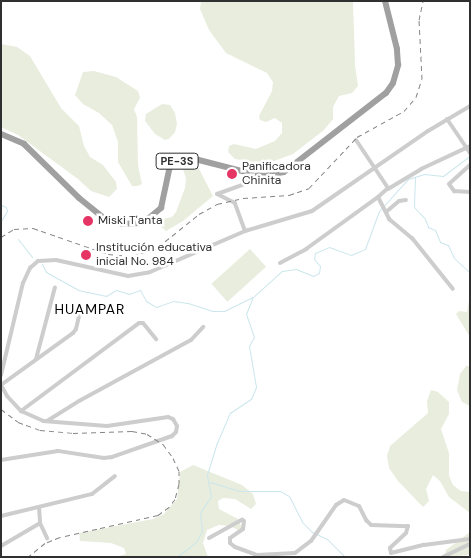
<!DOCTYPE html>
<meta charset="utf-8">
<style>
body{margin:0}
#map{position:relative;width:471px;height:558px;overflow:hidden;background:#fff;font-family:"DM Sans",sans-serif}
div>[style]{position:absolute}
.green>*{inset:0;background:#e9edde;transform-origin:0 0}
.stream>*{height:1px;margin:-0.5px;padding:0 0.5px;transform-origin:0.5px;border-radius:0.5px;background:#cbe6ec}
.minor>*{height:4px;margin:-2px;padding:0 2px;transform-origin:2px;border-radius:2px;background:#cdcdcd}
.trunk>*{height:6px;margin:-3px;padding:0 3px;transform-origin:3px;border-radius:3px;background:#a0a0a0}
.rail>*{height:1px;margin-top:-0.5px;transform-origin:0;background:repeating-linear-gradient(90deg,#858585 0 5px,transparent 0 9px)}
.dots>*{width:14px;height:14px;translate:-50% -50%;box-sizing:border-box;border:2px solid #fff;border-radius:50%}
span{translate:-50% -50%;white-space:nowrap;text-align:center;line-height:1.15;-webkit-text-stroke:5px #fff;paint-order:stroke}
.shield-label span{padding:1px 4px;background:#fff;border:1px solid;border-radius:4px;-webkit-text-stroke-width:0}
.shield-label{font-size:11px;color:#303030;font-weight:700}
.poi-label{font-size:12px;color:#303030}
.left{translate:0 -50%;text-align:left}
.neighbourhood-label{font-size:14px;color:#000;letter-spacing:1px}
.frame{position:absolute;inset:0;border:2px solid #303030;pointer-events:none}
</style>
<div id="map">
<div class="green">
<div style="clip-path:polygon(201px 1px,353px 1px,355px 65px,358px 86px,352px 93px,339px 96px,333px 107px,333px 119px,324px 130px,293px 154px,266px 164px,235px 159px,228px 152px,229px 146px,234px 144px,256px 149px,275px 141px,282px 133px,282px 123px,275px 118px,266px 122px,260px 120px,259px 116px,272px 91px,273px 82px,267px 73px,226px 53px,209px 30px,200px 9px)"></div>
<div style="clip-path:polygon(1px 44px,17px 47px,30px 56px,61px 108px,79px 126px,84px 146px,90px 157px,103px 165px,116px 182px,117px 189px,109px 197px,91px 191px,78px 179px,18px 135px,1px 127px)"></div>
<div style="clip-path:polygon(94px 71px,116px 77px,138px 91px,140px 98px,134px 109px,137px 117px,138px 165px,142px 184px,138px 186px,132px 186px,118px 162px,118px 142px,112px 125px,99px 113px,83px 104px,75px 95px,83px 72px)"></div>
<div style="clip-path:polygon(162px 104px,170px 105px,175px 113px,177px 124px,175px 132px,169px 139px,165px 140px,155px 134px,145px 121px,146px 114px)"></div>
<div style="clip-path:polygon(187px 159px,196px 163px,213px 196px,183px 221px,166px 231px,157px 223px,159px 220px,172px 217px,176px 212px,185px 188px,186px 178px,181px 164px)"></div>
<div style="left:250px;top:249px;width:24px;height:52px;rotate:48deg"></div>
<div style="clip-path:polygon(470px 295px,470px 337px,456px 314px,459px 311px,467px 312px)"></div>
<div style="clip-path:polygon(466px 366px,470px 366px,470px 406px,462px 402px,457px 390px,460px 374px)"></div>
<div style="clip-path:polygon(431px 390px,438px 392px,449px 402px,449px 414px,441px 429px,449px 453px,449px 476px,453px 485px,461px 491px,470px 492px,470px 513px,449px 497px,440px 481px,433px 475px,426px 489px,429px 501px,423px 507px,398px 481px,389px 468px,387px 456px,390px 446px,428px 413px,427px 401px)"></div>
<div style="clip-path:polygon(193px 465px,242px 485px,253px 494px,256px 504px,251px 509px,235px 499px,223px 498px,218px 501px,219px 509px,238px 519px,242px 528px,238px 530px,230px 526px,219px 525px,207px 530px,203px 543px,208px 557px,116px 557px,126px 554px,124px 548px,111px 543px,80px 541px,79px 533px,153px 519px,164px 514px,177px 499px,180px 472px)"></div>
<div style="clip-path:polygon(470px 532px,470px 555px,444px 557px,446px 550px)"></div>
</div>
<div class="stream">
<div style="left:469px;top:1px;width:1px"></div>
<div style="left:415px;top:177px;width:30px;rotate:92deg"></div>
<div style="left:414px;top:207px;width:16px;rotate:47deg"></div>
<div style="left:425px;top:219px;width:9px;rotate:69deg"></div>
<div style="left:428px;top:227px;width:8px;rotate:23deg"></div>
<div style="left:435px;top:230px;width:13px;rotate:67deg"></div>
<div style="left:440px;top:242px;width:9px;rotate:21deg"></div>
<div style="left:448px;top:245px;width:14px;rotate:65deg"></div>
<div style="left:454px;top:258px;width:22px;rotate:43deg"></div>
<div style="left:1px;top:205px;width:5px;rotate:22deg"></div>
<div style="left:6px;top:207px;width:4px;rotate:76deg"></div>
<div style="left:7px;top:211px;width:12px;rotate:121deg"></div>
<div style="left:18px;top:239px;width:23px;rotate:52deg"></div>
<div style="left:42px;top:264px;width:9px;rotate:63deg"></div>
<div style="left:46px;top:272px;width:37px;rotate:29deg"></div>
<div style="left:78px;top:290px;width:29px;rotate:12deg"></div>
<div style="left:106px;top:296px;width:12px;rotate:-31deg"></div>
<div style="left:116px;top:290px;width:14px;rotate:17deg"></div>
<div style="left:129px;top:294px;width:12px;rotate:-20deg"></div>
<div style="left:140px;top:290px;width:13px;rotate:61deg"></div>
<div style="left:146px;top:301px;width:12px;rotate:31deg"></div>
<div style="left:156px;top:307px;width:18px;rotate:-19deg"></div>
<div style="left:173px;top:301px;width:15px;rotate:8deg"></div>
<div style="left:188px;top:303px;width:25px;rotate:18deg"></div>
<div style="left:212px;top:311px;width:12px"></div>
<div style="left:224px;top:311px;width:32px;rotate:-26deg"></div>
<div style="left:210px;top:482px;width:31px;rotate:17deg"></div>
<div style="left:240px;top:491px;width:40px"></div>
<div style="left:280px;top:491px;width:10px;rotate:29deg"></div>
<div style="left:289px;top:496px;width:30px;rotate:63deg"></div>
<div style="left:303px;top:523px;width:13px;rotate:45deg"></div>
<div style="left:312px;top:532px;width:17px;rotate:25deg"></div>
<div style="left:327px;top:539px;width:25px;rotate:45deg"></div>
<div style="left:177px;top:557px;width:24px;rotate:-38deg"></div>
<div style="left:196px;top:542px;width:13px;rotate:-61deg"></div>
<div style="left:202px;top:531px;width:18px;rotate:-96deg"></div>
<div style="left:200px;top:513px;width:20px;rotate:-57deg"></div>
<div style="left:211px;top:496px;width:21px;rotate:-101deg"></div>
<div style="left:207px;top:475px;width:34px;rotate:-73deg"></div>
<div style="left:217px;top:443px;width:33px;rotate:-67deg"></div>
<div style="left:230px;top:413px;width:25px;rotate:-34deg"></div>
<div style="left:251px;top:399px;width:13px;rotate:-67deg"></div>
<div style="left:256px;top:387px;width:42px;rotate:-99.7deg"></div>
<div style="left:249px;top:346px;width:10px;rotate:-61deg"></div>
<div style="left:254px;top:337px;width:24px;rotate:-109deg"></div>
<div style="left:246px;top:314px;width:18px;rotate:-68deg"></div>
<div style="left:253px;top:297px;width:39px;rotate:-42deg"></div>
<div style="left:282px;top:271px;width:14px;rotate:-8deg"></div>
<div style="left:296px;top:269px;width:18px;rotate:22deg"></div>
<div style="left:313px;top:276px;width:7px;rotate:-27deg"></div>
<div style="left:319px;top:273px;width:7px;rotate:-82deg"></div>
<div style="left:320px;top:266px;width:9px;rotate:-131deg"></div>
<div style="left:314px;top:259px;width:6px;rotate:-81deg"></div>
<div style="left:315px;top:253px;width:15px;rotate:-23deg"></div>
<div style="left:329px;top:247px;width:23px;rotate:20deg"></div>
<div style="left:351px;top:255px;width:15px;rotate:-23deg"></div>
<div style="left:365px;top:249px;width:40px;rotate:-69.8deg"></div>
<div style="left:379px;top:211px;width:43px;rotate:-47.8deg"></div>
<div style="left:408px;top:179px;width:17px;rotate:-17deg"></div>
<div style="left:424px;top:174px;width:19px;rotate:6deg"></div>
<div style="left:443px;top:176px;width:34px;rotate:-37deg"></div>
</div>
<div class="minor">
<div style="left:447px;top:119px;width:41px;rotate:55.9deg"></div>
<div style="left:356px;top:140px;width:58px;rotate:56.3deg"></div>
<div style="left:388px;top:188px;width:13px;rotate:138deg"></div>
<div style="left:378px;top:197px;width:25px;rotate:63deg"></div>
<div style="left:389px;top:219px;width:30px;rotate:40deg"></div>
<div style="left:412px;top:238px;width:65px;rotate:51.2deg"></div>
<div style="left:470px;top:165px;width:28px;rotate:138deg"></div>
<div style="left:449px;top:184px;width:9px;rotate:54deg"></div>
<div style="left:454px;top:191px;width:16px;rotate:4deg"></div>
<div style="left:388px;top:189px;width:39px;rotate:-31deg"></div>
<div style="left:421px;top:169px;width:54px;rotate:-25.1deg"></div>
<div style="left:386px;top:212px;width:17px;rotate:-40deg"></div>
<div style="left:399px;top:201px;width:7px;rotate:-8deg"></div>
<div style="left:245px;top:231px;width:30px;rotate:-110deg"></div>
<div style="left:235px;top:203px;width:20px;rotate:-153deg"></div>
<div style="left:217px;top:194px;width:27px;rotate:-20deg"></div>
<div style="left:242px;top:185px;width:16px;rotate:-43deg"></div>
<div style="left:280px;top:263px;width:30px;rotate:-28deg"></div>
<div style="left:306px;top:249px;width:89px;rotate:-35.8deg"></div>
<div style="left:36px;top:359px;width:74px;rotate:-75.2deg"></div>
<div style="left:1px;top:375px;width:95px;rotate:-76.6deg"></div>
<div style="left:23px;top:283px;width:17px;rotate:-65deg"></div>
<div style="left:30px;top:268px;width:11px;rotate:-41deg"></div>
<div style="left:38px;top:261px;width:18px;rotate:-3deg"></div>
<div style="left:56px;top:260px;width:74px;rotate:12.5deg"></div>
<div style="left:128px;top:276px;width:22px;rotate:-10deg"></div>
<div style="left:150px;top:272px;width:103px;rotate:-23.3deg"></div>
<div style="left:245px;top:231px;width:70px;rotate:-16.6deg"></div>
<div style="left:312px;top:211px;width:141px;rotate:-34.6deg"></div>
<div style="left:428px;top:131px;width:49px;rotate:-30.8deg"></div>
<div style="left:1px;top:385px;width:13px;rotate:61deg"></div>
<div style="left:7px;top:396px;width:21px;rotate:47deg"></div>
<div style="left:21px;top:411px;width:24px;rotate:24deg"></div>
<div style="left:43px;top:421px;width:64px;rotate:4.5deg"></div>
<div style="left:107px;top:426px;width:62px;rotate:-8.4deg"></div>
<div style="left:168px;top:417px;width:5px;rotate:22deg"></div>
<div style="left:173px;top:419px;width:8px;rotate:60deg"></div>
<div style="left:177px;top:426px;width:6px;rotate:99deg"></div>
<div style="left:176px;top:432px;width:6px;rotate:135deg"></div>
<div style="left:172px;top:436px;width:64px;rotate:160.7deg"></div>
<div style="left:112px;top:457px;width:8px;rotate:173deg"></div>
<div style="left:104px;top:458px;width:47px;rotate:-171.3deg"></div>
<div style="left:58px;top:451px;width:58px;rotate:171deg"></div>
<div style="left:1px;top:385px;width:89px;rotate:-35.8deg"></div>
<div style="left:73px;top:333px;width:5px;rotate:-53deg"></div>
<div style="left:76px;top:329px;width:23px;rotate:-77deg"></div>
<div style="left:21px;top:411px;width:147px;rotate:-36.7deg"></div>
<div style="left:139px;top:323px;width:4px"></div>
<div style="left:143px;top:323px;width:21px;rotate:51deg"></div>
<div style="left:47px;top:421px;width:38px;rotate:-32deg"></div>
<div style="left:79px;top:401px;width:128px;rotate:-28.6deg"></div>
<div style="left:191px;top:340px;width:18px;rotate:-47deg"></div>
<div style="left:39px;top:507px;width:16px;rotate:86deg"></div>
<div style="left:40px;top:523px;width:17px;rotate:65deg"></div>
<div style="left:1px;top:516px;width:94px;rotate:-13.6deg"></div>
<div style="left:92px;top:494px;width:29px;rotate:-38deg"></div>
<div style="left:209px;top:538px;width:38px;rotate:-29deg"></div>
<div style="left:242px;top:520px;width:2px;rotate:27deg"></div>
<div style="left:244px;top:521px;width:8px;rotate:97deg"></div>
<div style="left:243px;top:529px;width:16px;rotate:145deg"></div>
<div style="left:230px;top:538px;width:5px;rotate:90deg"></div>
<div style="left:230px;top:543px;width:6px;rotate:39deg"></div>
<div style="left:235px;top:547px;width:23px;rotate:20deg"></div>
<div style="left:257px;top:555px;width:38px;rotate:-3deg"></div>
<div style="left:295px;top:553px;width:20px;rotate:-37deg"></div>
<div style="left:311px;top:541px;width:44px;rotate:-55.2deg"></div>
<div style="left:336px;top:505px;width:9px;rotate:-32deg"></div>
<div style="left:344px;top:500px;width:16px;rotate:22deg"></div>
<div style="left:359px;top:506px;width:16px;rotate:63deg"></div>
<div style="left:366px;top:520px;width:7px;rotate:45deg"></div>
<div style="left:371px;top:525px;width:37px;rotate:2deg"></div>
<div style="left:408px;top:526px;width:7px;rotate:106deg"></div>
<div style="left:406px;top:533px;width:22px;rotate:137deg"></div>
<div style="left:390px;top:548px;width:5px;rotate:79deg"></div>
<div style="left:391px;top:553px;width:34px;rotate:-14deg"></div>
<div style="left:424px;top:545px;width:46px;rotate:-7.4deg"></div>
<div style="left:1px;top:546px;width:45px;rotate:-30.5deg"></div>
<div style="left:443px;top:557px;width:30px;rotate:-26deg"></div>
</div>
<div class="trunk">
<div style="left:1px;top:134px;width:25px;rotate:23deg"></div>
<div style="left:24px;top:144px;width:77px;rotate:44.5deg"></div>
<div style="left:79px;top:198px;width:32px;rotate:39deg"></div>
<div style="left:104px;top:218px;width:19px;rotate:18deg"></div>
<div style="left:122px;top:224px;width:17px;rotate:-3deg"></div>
<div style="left:139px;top:223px;width:11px;rotate:-27deg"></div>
<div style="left:149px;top:218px;width:16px;rotate:-40deg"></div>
<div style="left:161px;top:208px;width:40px;rotate:-78deg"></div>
<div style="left:169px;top:169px;width:9px;rotate:-49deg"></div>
<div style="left:175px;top:162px;width:16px;rotate:-14deg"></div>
<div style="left:191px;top:158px;width:65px;rotate:14.3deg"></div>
<div style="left:254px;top:174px;width:13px;rotate:4deg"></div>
<div style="left:267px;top:175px;width:17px;rotate:-10deg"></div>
<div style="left:284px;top:172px;width:129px;rotate:-37.8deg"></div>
<div style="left:386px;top:93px;width:12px;rotate:-55deg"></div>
<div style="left:393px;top:83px;width:19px;rotate:-74deg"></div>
<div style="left:398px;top:65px;width:16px;rotate:-94deg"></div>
<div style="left:397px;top:49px;width:49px;rotate:-104deg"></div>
</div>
<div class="rail">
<div style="left:1px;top:237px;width:15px;rotate:-32deg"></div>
<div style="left:14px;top:229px;width:19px;rotate:-3deg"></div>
<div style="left:33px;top:228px;width:79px;rotate:19.1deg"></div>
<div style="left:108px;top:254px;width:25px;rotate:5deg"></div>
<div style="left:133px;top:256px;width:27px;rotate:-20deg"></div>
<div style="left:158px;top:247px;width:53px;rotate:-38.8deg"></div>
<div style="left:199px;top:214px;width:21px;rotate:-29deg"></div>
<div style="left:217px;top:204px;width:27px;rotate:-13deg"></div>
<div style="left:243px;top:198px;width:46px;rotate:-3.7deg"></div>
<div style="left:289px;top:195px;width:21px;rotate:-19deg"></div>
<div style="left:309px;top:188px;width:70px;rotate:-46.7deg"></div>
<div style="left:357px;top:137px;width:54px;rotate:-29deg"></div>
<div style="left:404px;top:111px;width:18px;rotate:-49deg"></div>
<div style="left:416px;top:97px;width:19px;rotate:-72deg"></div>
<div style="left:422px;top:79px;width:59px;rotate:-92.9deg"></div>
<div style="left:419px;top:20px;width:19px;rotate:-78deg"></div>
<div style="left:1px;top:409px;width:21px;rotate:37deg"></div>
<div style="left:18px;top:422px;width:23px;rotate:20deg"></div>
<div style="left:40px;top:430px;width:33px;rotate:5deg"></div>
<div style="left:73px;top:433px;width:59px;rotate:-1.9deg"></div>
<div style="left:132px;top:431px;width:15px;rotate:11deg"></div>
<div style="left:147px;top:434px;width:19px;rotate:32deg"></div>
<div style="left:163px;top:444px;width:17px;rotate:54deg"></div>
<div style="left:173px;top:458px;width:14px;rotate:65deg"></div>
<div style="left:179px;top:471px;width:13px;rotate:90deg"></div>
<div style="left:179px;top:484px;width:16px;rotate:105deg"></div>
<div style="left:175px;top:499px;width:10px;rotate:127deg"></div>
<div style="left:169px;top:507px;width:14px;rotate:144deg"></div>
<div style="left:158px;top:515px;width:100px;rotate:167.3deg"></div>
<div style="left:60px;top:537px;width:16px;rotate:158deg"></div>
<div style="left:45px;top:543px;width:22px;rotate:141deg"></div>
</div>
<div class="dots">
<div style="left:232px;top:174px;background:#e43565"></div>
<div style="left:88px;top:221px;background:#e43565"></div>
<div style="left:86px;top:255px;background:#e43565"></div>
</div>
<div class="shield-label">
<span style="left:177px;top:161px">PE-3S</span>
</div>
<div class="poi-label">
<span class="left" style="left:242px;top:174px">Panificadora<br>Chinita</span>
<span class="left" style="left:98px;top:221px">Miski T'anta</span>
<span class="left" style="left:96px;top:255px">Institución educativa<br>inicial No. 984</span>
</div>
<div class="neighbourhood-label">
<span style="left:90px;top:309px">HUAMPAR</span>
</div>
<div class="frame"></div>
</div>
